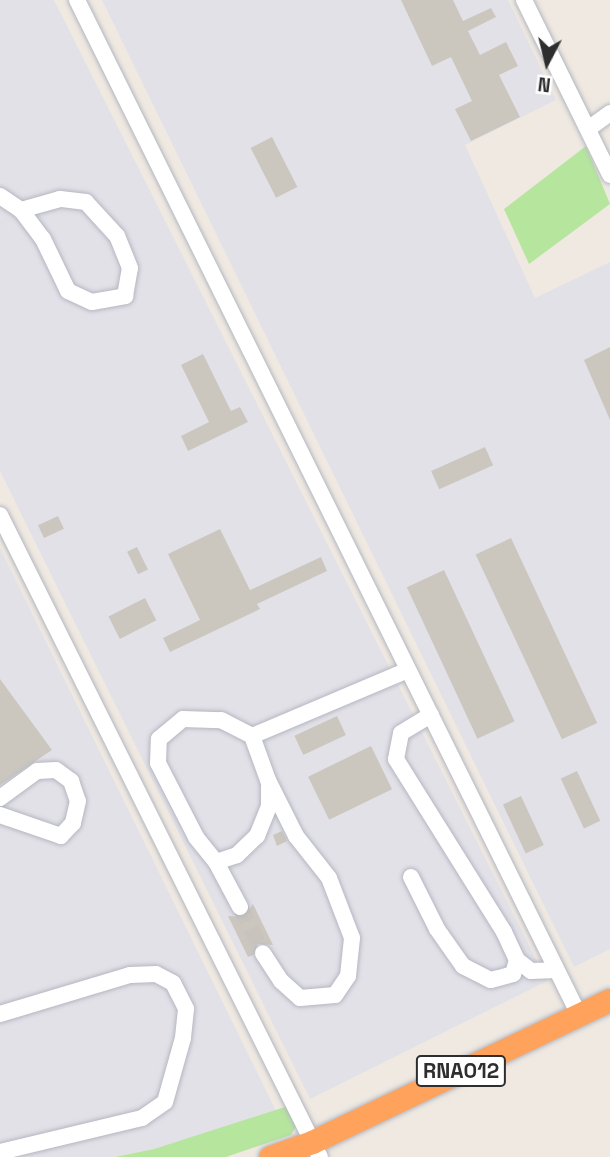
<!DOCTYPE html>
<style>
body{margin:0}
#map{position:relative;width:610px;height:1157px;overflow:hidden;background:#efe9e1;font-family:"Space Grotesk",sans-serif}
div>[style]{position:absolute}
.industrial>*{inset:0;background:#e3e1e8}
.green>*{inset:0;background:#b6e59e}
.building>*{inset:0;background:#cbc7bf;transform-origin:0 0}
.minor-tunnel>*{height:16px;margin-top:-8px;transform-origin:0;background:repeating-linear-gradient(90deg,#c8c4bd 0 16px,transparent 0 24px)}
.roads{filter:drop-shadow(0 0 2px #b4b7c1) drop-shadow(0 0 2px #b4b7c1)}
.minor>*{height:16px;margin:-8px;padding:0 8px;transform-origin:8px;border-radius:8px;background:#fff}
.highway>*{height:23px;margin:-11.5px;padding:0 11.5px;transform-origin:11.5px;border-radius:11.5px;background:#ffa35c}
span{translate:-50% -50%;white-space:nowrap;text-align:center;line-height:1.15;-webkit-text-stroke:5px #fff;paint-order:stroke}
.shield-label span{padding:2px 5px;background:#fff;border:2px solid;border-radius:5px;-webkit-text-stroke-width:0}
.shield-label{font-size:21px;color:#2e2e2e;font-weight:700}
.north{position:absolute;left:512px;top:28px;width:70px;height:70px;-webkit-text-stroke:5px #fff;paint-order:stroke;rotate:187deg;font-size:19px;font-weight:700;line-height:28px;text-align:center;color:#2e2e2e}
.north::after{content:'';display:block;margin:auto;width:24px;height:32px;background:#2e2e2e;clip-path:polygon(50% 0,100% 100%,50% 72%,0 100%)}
</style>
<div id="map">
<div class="industrial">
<div style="clip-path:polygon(0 0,54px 0,547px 981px,310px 1099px,0 471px)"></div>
<div style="clip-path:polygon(102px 0,508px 0,556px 100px,465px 145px,535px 298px,610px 262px,610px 949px,574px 967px)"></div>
<div style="clip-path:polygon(0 548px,276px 1111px,154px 1149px,115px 1157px,0 1157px)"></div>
</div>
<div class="green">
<div style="clip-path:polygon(586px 146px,610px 204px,529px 264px,504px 209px)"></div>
<div style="clip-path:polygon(291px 1105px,297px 1125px,291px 1135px,226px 1157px,115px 1157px,154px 1149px)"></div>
</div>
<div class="building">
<div style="clip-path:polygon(401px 0,453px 0,463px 21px,491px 8px,496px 17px,468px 31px,480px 55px,506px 42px,518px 66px,499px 75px,520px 117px,471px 141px,455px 109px,472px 101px,451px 57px,432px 66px)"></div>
<div style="left:272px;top:137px;width:56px;height:24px;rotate:63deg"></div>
<div style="clip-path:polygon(610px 347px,610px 420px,584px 360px)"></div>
<div style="clip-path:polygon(203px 354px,231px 411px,240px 407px,248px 422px,188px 451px,181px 436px,209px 422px,181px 365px)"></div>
<div style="left:485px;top:447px;width:20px;height:59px;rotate:66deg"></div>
<div style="left:58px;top:516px;width:14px;height:22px;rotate:65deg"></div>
<div style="clip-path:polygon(220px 529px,250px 590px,321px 557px,327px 571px,257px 604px,260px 609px,170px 652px,163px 638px,200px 620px,168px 554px)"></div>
<div style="left:511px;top:538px;width:204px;height:39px;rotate:65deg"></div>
<div style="left:137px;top:547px;width:25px;height:11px;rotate:64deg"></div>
<div style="left:444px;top:570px;width:167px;height:41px;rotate:65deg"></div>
<div style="left:145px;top:598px;width:25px;height:41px;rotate:63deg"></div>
<div style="clip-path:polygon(0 679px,52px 750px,0 785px)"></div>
<div style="left:337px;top:716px;width:21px;height:47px;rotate:65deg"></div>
<div style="left:371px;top:746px;width:48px;height:70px;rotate:64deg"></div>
<div style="left:577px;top:771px;width:55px;height:18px;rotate:65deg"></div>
<div style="left:521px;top:796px;width:54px;height:20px;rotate:65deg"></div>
<div style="clip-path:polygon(282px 831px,287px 841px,277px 846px,273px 835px)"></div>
<div style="clip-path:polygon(253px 904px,273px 945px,258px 944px,253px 955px,248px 957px,228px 916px,244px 917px)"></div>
</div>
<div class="minor-tunnel">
<div style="left:240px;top:907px;width:51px;rotate:63.4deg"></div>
</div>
<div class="roads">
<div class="minor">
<div style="left:77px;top:0;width:1132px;rotate:63.68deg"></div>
<div style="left:524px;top:0;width:195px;rotate:63.8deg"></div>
<div style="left:588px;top:129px;width:27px;rotate:-36deg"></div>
<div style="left:0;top:196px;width:25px;rotate:34deg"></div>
<div style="left:21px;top:210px;width:36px;rotate:53deg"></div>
<div style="left:43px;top:239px;width:58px;rotate:64.3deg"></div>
<div style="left:68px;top:291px;width:26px;rotate:25deg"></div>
<div style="left:92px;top:302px;width:34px;rotate:-10deg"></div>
<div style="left:125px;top:296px;width:28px;rotate:-80deg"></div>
<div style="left:130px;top:268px;width:35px;rotate:-112deg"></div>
<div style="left:117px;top:236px;width:46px;rotate:-132.4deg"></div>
<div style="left:86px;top:202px;width:26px;rotate:-173deg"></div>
<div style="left:60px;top:199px;width:41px;rotate:164.2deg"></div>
<div style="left:0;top:515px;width:717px;rotate:63.51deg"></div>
<div style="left:252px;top:736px;width:169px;rotate:-22.9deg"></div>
<div style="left:0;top:798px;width:46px;rotate:-36.1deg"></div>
<div style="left:37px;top:771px;width:19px;rotate:-3deg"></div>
<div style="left:56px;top:770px;width:19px;rotate:36deg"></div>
<div style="left:71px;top:781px;width:21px;rotate:71deg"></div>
<div style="left:78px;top:801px;width:23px;rotate:103deg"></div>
<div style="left:73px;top:823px;width:18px;rotate:133deg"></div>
<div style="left:61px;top:836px;width:65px;rotate:-161deg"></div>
<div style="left:216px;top:862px;width:22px;rotate:-18deg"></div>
<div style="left:237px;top:855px;width:28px;rotate:-44deg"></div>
<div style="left:257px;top:836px;width:31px;rotate:-68deg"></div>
<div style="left:269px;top:807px;width:22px;rotate:-90deg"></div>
<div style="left:411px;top:877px;width:58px;rotate:63.4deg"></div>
<div style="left:437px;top:929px;width:45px;rotate:54.9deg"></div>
<div style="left:463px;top:966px;width:31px;rotate:27deg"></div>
<div style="left:491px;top:980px;width:23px;rotate:-15deg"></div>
<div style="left:513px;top:974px;width:15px;rotate:-74deg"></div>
<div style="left:517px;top:960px;width:31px;rotate:-115deg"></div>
<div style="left:504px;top:932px;width:204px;rotate:-122deg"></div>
<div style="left:396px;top:759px;width:26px;rotate:-79deg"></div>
<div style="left:401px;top:733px;width:35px;rotate:-31deg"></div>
<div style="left:240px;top:907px;width:51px;rotate:-118.1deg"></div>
<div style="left:216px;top:862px;width:32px;rotate:-129deg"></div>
<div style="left:196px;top:837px;width:83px;rotate:-117.2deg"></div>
<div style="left:158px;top:763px;width:24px;rotate:-88deg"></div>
<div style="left:159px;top:739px;width:31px;rotate:-40deg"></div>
<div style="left:183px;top:719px;width:38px;rotate:2deg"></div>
<div style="left:221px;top:720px;width:35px;rotate:27deg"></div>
<div style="left:252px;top:736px;width:47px;rotate:70deg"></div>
<div style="left:268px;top:780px;width:63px;rotate:63.4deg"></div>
<div style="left:296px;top:836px;width:53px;rotate:51.8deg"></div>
<div style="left:329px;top:878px;width:64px;rotate:69deg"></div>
<div style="left:352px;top:938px;width:38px;rotate:96deg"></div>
<div style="left:348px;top:976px;width:23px;rotate:124deg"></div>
<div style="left:335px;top:995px;width:35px;rotate:175deg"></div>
<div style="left:300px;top:998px;width:25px;rotate:-138deg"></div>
<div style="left:281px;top:981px;width:33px;rotate:-123deg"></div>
<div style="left:517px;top:960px;width:18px;rotate:38deg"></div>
<div style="left:531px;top:971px;width:25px;rotate:-2deg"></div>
<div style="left:0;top:1014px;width:136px;rotate:-16.7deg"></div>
<div style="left:130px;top:975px;width:26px;rotate:-2deg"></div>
<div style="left:156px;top:974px;width:19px;rotate:28deg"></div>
<div style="left:173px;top:983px;width:29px;rotate:63deg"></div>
<div style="left:186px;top:1009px;width:29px;rotate:96deg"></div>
<div style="left:183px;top:1038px;width:66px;rotate:105.7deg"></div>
<div style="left:165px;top:1102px;width:28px;rotate:145deg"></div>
<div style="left:142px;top:1118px;width:146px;rotate:166.5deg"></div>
</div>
<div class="highway">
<div style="left:270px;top:1157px;width:45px;rotate:-19.7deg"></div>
<div style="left:312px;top:1142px;width:330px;rotate:-25.5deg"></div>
</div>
</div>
<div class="shield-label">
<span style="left:461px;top:1071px">RNA012</span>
</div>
<div class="north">N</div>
</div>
